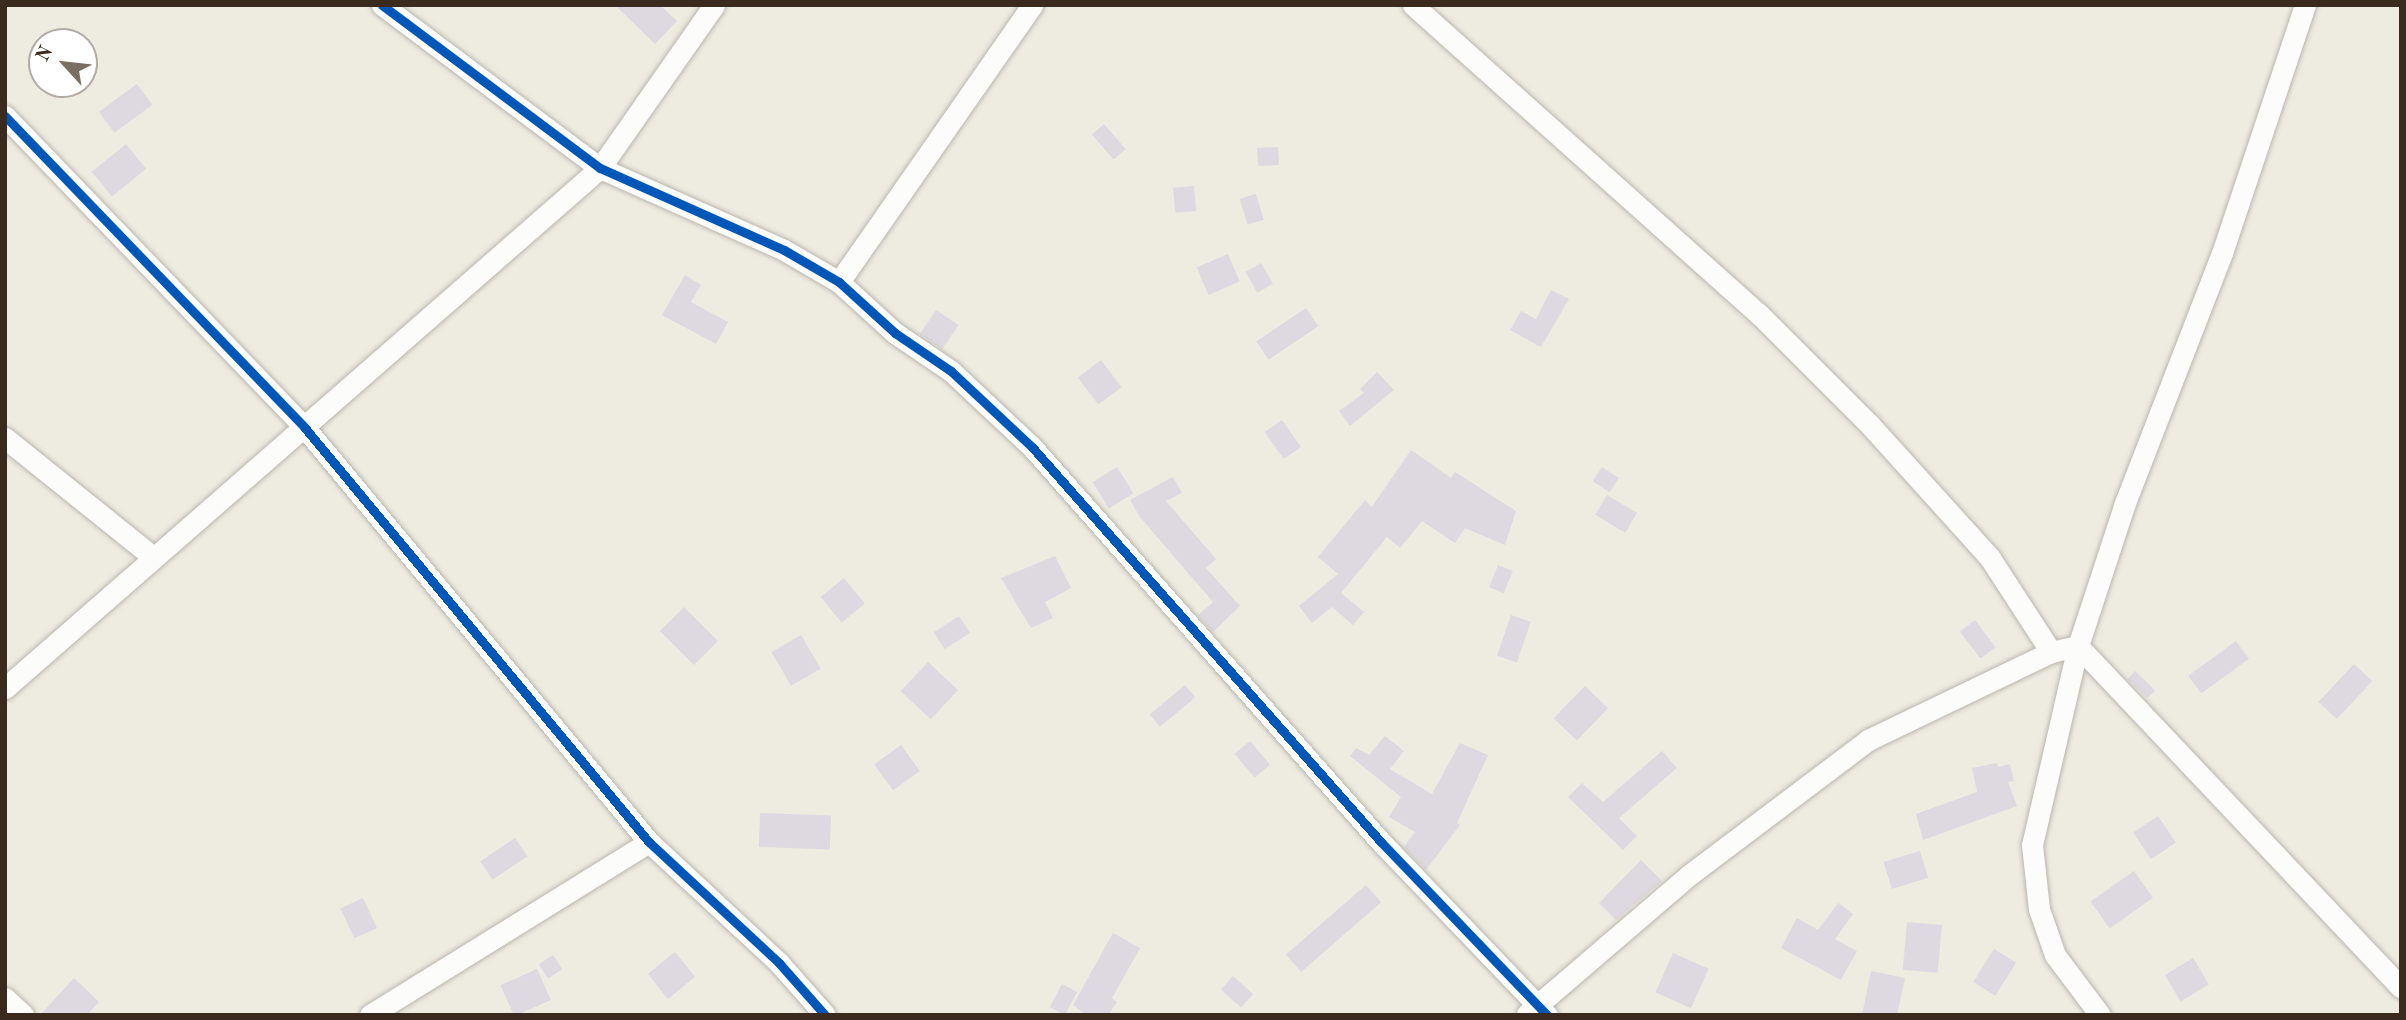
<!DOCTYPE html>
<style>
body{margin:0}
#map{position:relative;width:2406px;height:1020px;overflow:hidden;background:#eeebe1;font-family:"Old Standard TT",serif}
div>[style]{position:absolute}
.building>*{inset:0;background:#ded9e0;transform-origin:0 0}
.roads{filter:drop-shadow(0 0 2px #bab6ae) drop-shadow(0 0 2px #bab6ae)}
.minor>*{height:21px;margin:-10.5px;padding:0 10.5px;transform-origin:10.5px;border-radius:10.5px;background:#fcfcfa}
.cycleway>*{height:9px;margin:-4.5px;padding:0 4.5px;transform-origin:4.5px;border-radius:4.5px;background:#0057b8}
span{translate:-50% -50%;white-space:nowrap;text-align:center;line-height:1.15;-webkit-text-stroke:5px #fff;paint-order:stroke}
.frame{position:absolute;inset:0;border:7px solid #3b2a1e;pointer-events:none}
.north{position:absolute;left:28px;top:28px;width:70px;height:70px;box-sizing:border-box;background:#fff;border:2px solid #b1aaa5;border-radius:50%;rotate:297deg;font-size:19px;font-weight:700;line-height:28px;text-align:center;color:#3b2a1e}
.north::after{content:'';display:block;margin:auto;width:24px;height:32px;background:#7a6e62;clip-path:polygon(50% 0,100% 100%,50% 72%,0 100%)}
</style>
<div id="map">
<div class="building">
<div style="clip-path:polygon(615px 5px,660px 5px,677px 21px,655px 44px)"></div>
<div style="left:137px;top:84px;width:26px;height:47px;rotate:54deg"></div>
<div style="left:1104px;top:124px;width:33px;height:16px;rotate:49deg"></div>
<div style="left:126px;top:144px;width:32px;height:44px;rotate:51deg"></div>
<div style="left:1278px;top:147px;width:18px;height:21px;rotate:87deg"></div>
<div style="left:1194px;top:186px;width:25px;height:21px;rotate:85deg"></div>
<div style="left:1256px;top:194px;width:27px;height:17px;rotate:73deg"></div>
<div style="left:1228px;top:254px;width:30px;height:34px;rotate:67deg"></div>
<div style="left:1261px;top:263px;width:24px;height:18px;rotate:60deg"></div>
<div style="clip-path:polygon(685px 275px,701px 285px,691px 302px,728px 322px,716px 344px,662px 315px)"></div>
<div style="clip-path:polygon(1551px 290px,1569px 299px,1541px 347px,1510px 330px,1521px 311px,1536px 319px)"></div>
<div style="left:1306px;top:308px;width:22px;height:60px;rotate:56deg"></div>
<div style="left:936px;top:310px;width:27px;height:29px;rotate:34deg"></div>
<div style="left:1101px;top:360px;width:34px;height:29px;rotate:53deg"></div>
<div style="clip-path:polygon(1377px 372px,1394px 390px,1350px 426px,1339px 411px,1364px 393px,1360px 389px)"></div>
<div style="left:1282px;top:420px;width:33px;height:21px;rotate:55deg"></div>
<div style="clip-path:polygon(1411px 450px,1451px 478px,1455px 472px,1516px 511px,1505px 545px,1465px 528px,1455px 543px,1422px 521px,1400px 548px,1387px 537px,1341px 593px,1364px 612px,1353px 625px,1332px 607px,1312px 623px,1299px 606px,1338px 574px,1318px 557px,1365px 500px,1372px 507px)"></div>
<div style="left:1117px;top:467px;width:31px;height:29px;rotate:58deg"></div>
<div style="left:1602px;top:467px;width:20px;height:17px;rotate:33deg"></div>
<div style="clip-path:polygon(1173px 477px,1182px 493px,1166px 501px,1216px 559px,1206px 568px,1240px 606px,1213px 632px,1198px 615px,1213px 602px,1140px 517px,1130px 500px)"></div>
<div style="left:1607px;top:495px;width:35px;height:23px;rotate:31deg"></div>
<div style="clip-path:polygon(1055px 556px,1071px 588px,1045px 602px,1053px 618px,1031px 628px,1001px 578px)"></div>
<div style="left:1498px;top:565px;width:16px;height:24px;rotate:22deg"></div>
<div style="left:844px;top:578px;width:33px;height:30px;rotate:51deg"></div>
<div style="left:684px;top:607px;width:48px;height:34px;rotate:45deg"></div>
<div style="left:1511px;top:615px;width:21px;height:43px;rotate:19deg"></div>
<div style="left:959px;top:616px;width:20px;height:30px;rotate:57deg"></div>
<div style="left:1975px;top:620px;width:34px;height:19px;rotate:53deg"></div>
<div style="left:801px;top:635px;width:39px;height:34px;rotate:60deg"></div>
<div style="left:2236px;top:641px;width:22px;height:59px;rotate:54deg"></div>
<div style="left:928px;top:662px;width:41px;height:40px;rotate:43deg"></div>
<div style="left:2354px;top:664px;width:25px;height:52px;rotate:43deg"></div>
<div style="left:2135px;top:671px;width:28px;height:11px;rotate:44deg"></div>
<div style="left:1185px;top:685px;width:16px;height:46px;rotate:50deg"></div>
<div style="left:1585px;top:686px;width:32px;height:45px;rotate:44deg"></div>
<div style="clip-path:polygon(1385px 736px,1404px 751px,1390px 769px,1432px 794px,1460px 743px,1488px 755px,1457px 823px,1460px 825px,1426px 870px,1404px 847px,1415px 832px,1389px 817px,1401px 797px,1350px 756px,1356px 748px,1369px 755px)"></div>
<div style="left:1250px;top:741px;width:31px;height:20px;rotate:50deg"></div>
<div style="left:901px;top:745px;width:32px;height:33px;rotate:54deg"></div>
<div style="clip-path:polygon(1662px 751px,1677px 768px,1619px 818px,1637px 836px,1623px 850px,1568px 797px,1582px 783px,1603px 802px)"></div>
<div style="clip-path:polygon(1997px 763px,1998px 767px,2010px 764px,2014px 781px,2008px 782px,2017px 806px,1923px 840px,1916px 814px,1977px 792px,1972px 768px)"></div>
<div style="left:760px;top:813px;width:71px;height:34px;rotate:2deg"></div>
<div style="left:2158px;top:816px;width:32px;height:30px;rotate:56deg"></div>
<div style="left:515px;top:838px;width:22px;height:42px;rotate:56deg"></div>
<div style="left:1920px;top:851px;width:28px;height:38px;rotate:73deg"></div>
<div style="clip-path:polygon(1641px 860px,1662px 881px,1616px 920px,1599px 903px)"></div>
<div style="left:2134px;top:871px;width:33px;height:53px;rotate:55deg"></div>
<div style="left:1366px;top:885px;width:23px;height:106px;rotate:49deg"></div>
<div style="left:363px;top:898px;width:33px;height:25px;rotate:65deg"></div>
<div style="clip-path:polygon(1838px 903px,1853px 914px,1835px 939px,1857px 951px,1841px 980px,1781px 948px,1797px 918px,1818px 930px)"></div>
<div style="left:1907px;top:922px;width:35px;height:48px;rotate:5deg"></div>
<div style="clip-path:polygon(1113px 933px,1140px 948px,1112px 998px,1117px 1002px,1108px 1015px,1086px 1015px,1073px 1005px)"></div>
<div style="left:1994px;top:949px;width:26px;height:39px;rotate:32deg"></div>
<div style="left:675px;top:952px;width:32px;height:35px;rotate:51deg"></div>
<div style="left:1673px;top:953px;width:39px;height:43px;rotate:24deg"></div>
<div style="left:553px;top:955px;width:17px;height:17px;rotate:57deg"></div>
<div style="left:2193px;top:958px;width:31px;height:33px;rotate:59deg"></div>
<div style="left:537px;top:969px;width:34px;height:40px;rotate:66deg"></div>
<div style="clip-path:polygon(1871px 971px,1905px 978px,1897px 1015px,1862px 1015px)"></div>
<div style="left:1233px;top:976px;width:27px;height:18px;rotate:42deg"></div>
<div style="clip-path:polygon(74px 978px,99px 1002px,87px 1015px,40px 1015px)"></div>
<div style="left:1062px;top:984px;width:17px;height:26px;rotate:28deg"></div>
</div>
<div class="roads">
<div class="minor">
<div style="left:382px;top:5px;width:272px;rotate:36.8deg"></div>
<div style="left:600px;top:168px;width:201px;rotate:24deg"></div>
<div style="left:784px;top:250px;width:64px;rotate:30.2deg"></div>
<div style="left:839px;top:282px;width:76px;rotate:42.3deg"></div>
<div style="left:895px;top:333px;width:68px;rotate:34.2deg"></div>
<div style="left:951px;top:371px;width:111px;rotate:43.2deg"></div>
<div style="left:1032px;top:447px;width:527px;rotate:48.54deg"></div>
<div style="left:1381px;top:842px;width:240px;rotate:46.2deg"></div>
<div style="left:1413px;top:5px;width:464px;rotate:41.8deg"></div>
<div style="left:1759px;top:314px;width:157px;rotate:45deg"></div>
<div style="left:1870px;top:425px;width:179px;rotate:47.9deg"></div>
<div style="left:1990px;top:558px;width:112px;rotate:57deg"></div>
<div style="left:5px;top:116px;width:433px;rotate:46.1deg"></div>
<div style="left:305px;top:428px;width:538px;rotate:50.28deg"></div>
<div style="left:649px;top:842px;width:178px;rotate:42.9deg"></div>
<div style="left:779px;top:963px;width:69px;rotate:48.5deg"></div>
<div style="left:839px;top:282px;width:338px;rotate:-55.1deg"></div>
<div style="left:5px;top:438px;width:191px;rotate:38.8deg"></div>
<div style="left:5px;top:688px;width:790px;rotate:-41.15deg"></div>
<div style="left:600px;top:168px;width:199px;rotate:-55deg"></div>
<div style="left:5px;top:998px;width:25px;rotate:43deg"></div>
<div style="left:1527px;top:1014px;width:213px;rotate:-40.6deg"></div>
<div style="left:1689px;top:875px;width:224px;rotate:-37deg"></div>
<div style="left:1868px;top:740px;width:203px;rotate:-25.7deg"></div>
<div style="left:2051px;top:652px;width:28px;rotate:-13deg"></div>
<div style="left:2078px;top:646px;width:470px;rotate:46.6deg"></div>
<div style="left:370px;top:1015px;width:328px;rotate:-31.8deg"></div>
<div style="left:2100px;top:1015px;width:75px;rotate:-126.9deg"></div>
<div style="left:2055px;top:955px;width:49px;rotate:-109.2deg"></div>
<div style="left:2039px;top:909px;width:64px;rotate:-96.2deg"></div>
<div style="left:2032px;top:845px;width:204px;rotate:-77deg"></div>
<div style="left:2078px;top:646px;width:151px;rotate:-71.8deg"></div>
<div style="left:2125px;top:503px;width:268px;rotate:-68.8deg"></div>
<div style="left:2222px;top:253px;width:262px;rotate:-71.5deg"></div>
</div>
</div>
<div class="cycleway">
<div style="left:382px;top:5px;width:272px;rotate:36.8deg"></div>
<div style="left:600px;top:168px;width:201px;rotate:24deg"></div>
<div style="left:784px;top:250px;width:64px;rotate:30.2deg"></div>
<div style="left:839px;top:282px;width:76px;rotate:42.3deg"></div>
<div style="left:895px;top:333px;width:68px;rotate:34.2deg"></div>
<div style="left:951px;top:371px;width:111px;rotate:43.2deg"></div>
<div style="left:1032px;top:447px;width:527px;rotate:48.54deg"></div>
<div style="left:1381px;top:842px;width:240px;rotate:46.2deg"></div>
<div style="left:5px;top:116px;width:433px;rotate:46.1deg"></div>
<div style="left:305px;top:428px;width:538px;rotate:50.28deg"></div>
<div style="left:649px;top:842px;width:178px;rotate:42.9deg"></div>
<div style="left:779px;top:963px;width:69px;rotate:48.5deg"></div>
</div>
<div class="frame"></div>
<div class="north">N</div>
</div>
